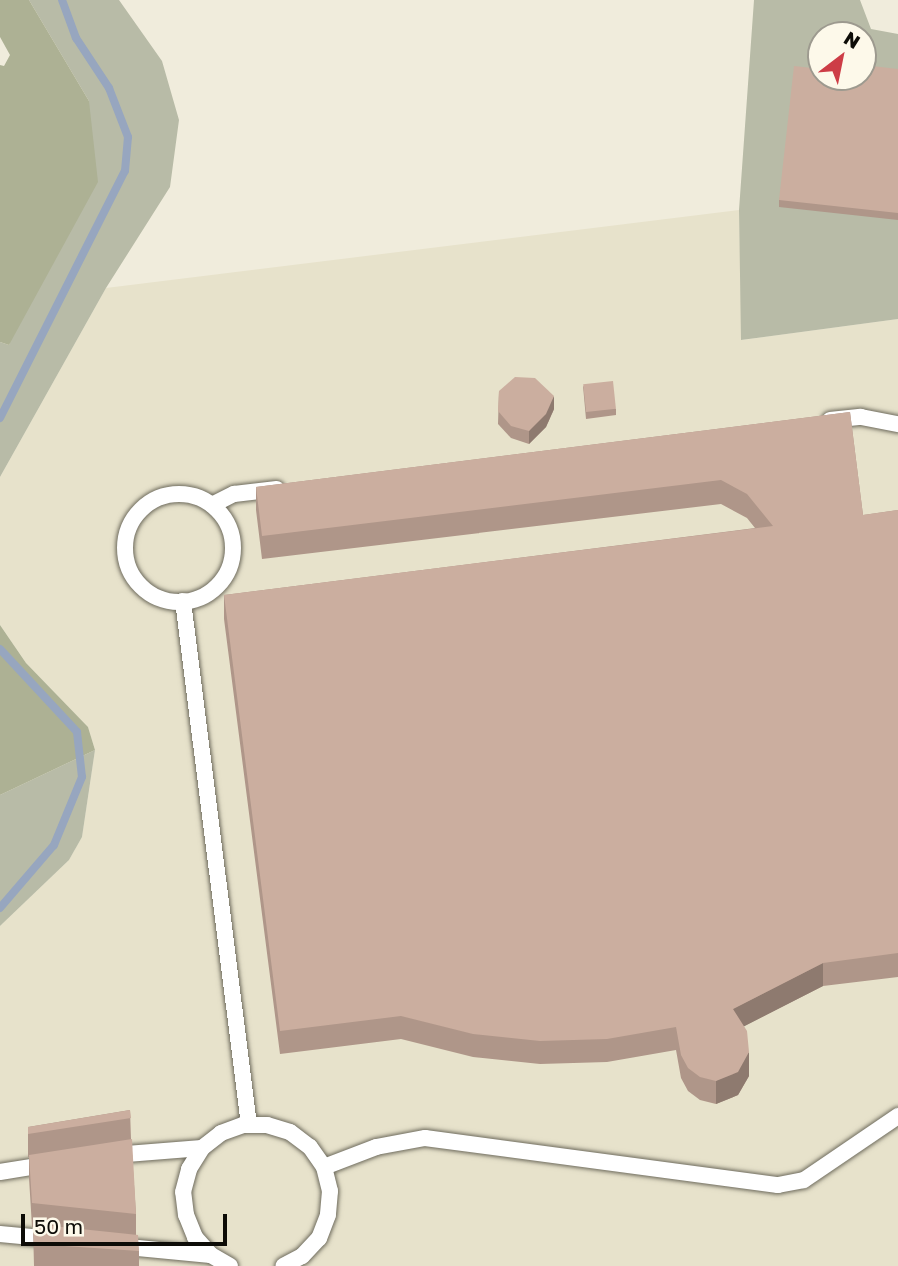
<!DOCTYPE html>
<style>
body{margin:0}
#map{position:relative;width:898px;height:1266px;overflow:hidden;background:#f0ecdc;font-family:"Golos Text",sans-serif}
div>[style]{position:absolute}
.built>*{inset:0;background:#e7e2cb}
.green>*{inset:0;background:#b8bba7}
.forest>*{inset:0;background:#adb194}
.stream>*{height:8px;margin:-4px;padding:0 4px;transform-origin:4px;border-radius:4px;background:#97a6bf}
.roads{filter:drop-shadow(0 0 2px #6e6b5d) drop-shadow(0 0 2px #6e6b5d)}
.lane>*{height:16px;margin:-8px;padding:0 8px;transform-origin:8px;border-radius:8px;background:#fff}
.lane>.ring{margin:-8px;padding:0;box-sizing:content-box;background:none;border:16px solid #fff;border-radius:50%}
.wall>*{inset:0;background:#af9689}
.shaded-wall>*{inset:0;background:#8e7a6f}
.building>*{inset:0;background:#cbae9f;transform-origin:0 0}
span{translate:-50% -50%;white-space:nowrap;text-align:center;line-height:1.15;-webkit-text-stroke:7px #fdf9ea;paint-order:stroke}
.north{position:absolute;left:807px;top:21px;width:70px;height:70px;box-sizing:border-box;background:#fdf9ea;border:2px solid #9d9a8f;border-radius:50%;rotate:32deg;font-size:19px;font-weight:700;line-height:28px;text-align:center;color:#0d0c07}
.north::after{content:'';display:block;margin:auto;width:24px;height:32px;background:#cd3d46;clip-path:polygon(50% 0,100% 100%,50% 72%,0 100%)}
.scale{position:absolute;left:21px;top:1214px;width:206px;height:32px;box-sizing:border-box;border:4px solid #0d0c07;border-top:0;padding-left:9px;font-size:21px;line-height:24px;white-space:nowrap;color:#0d0c07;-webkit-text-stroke:5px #fdf9ea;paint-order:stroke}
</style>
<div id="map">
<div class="built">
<div style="clip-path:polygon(739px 210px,742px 340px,898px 319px,898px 1266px,0 1266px,0 926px,69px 860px,82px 837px,95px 750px,88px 727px,26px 663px,0 625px,0 477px,106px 288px)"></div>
</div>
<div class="green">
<div style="clip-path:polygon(29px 0,119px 0,162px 61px,179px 120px,170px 187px,106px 288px,0 477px,0 342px,9px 345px,89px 101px)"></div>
<div style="clip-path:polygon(evenodd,754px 0,860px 0,871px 29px,898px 34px,898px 319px,741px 340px,739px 210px,754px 0,821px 35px,863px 35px,863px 77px,821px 77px,821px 35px)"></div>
<div style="clip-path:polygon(95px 750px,82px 837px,69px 860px,0 926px,0 795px)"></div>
</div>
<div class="forest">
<div style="clip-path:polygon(0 0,29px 0,89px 101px,98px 182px,9px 345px,0 342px,0 65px,4px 66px,10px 55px,0 37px)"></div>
<div style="clip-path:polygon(0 625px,26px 663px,88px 727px,95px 750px,0 795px)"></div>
</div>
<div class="stream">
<div style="left:0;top:418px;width:277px;rotate:-63.2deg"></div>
<div style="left:125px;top:171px;width:34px;rotate:-85deg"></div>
<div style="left:128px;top:137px;width:53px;rotate:-111.2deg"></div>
<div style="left:109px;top:88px;width:60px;rotate:-123.4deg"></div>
<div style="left:76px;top:38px;width:40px;rotate:-110.2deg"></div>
<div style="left:0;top:649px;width:113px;rotate:47.1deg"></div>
<div style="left:77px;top:732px;width:45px;rotate:83.7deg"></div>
<div style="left:82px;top:777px;width:74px;rotate:112.4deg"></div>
<div style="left:54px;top:845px;width:83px;rotate:130.6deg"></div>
</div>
<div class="roads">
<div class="lane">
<div style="left:830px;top:420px;width:31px;rotate:-6deg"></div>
<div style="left:861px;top:417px;width:38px;rotate:11deg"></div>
<div class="ring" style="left:125px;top:494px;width:92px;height:92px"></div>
<div style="left:212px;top:505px;width:25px;rotate:-27deg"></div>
<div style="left:234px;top:494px;width:43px;rotate:-6.6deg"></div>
<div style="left:183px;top:601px;width:528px;rotate:82.82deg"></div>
<div style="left:114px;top:1155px;width:88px;rotate:-4.5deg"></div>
<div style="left:324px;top:1167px;width:56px;rotate:-21deg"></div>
<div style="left:376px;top:1147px;width:50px;rotate:-10.4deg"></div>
<div style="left:425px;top:1138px;width:356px;rotate:7.6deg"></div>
<div style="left:778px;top:1185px;width:26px;rotate:-11deg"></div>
<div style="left:804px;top:1180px;width:114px;rotate:-34.2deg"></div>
<div style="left:0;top:1172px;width:51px;rotate:-9.1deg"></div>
<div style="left:0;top:1234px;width:53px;rotate:5.4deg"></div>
<div style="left:117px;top:1246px;width:94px;rotate:5.5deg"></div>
<div style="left:230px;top:1266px;width:22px;rotate:-150deg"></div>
<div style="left:211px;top:1255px;width:24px;rotate:-132deg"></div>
<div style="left:195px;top:1237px;width:24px;rotate:-112deg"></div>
<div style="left:186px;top:1215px;width:23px;rotate:-97deg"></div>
<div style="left:183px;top:1192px;width:24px;rotate:-75deg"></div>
<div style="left:189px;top:1169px;width:25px;rotate:-58deg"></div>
<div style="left:202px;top:1148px;width:24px;rotate:-38deg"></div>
<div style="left:221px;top:1133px;width:23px;rotate:-20deg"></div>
<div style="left:243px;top:1125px;width:24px"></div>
<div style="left:267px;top:1125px;width:24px;rotate:17deg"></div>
<div style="left:290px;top:1132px;width:25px;rotate:37deg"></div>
<div style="left:310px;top:1147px;width:24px;rotate:55deg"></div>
<div style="left:324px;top:1167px;width:25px;rotate:76deg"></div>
<div style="left:330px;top:1191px;width:24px;rotate:95deg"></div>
<div style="left:328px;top:1215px;width:25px;rotate:111deg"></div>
<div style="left:319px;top:1238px;width:25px;rotate:133deg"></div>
<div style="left:302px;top:1256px;width:21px;rotate:152deg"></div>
</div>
</div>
<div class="wall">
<div style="clip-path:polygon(898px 69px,898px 220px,779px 207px,779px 200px,821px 77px)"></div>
<div style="clip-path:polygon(583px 386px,616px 409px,616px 415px,586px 419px)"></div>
<div style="clip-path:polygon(499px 391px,554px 409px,546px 427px,529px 444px,511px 438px,498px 424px)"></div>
<div style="clip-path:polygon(850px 412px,863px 515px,898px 510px,898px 977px,823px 986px,744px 1026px,749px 1076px,738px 1095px,716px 1104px,700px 1100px,688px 1091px,681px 1078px,676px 1050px,607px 1062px,540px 1064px,473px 1057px,401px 1039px,280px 1054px,224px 619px,224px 595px,755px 528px,747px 518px,721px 504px,262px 559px,256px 510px,256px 487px)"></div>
<div style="clip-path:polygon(130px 1110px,131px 1139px,136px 1214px,136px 1235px,139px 1251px,139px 1266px,34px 1266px,33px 1227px,32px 1227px,29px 1178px,29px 1157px,28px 1157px,28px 1127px)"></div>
</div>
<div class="shaded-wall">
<div style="clip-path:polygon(554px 396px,554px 409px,546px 427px,529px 444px,529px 431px)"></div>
<div style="clip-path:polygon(823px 963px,823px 986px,733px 1032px,733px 1009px)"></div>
<div style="clip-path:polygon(749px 1052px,749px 1076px,738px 1095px,716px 1104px,716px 1081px)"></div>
</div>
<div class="building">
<div style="clip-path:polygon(863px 65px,898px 69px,898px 213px,779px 200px,794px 66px,821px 69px,821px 77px,863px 77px)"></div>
<div style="clip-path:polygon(515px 377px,535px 378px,554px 396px,546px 414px,529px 431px,511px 426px,498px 411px,499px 391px)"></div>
<div style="left:613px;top:381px;width:28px;height:30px;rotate:84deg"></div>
<div style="clip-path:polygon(850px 412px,863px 515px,898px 510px,898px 953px,823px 963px,733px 1009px,747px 1031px,749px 1052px,738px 1072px,716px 1081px,700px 1077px,688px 1068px,681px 1055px,676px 1027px,607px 1039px,540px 1041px,473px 1034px,401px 1016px,280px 1031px,224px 595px,773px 526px,747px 494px,721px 480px,262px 536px,256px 487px)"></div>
<div style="clip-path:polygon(130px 1110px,131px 1118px,28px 1134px,28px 1127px)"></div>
<div style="clip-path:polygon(132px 1139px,136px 1214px,32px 1203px,29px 1155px)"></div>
<div style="clip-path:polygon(33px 1224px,138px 1235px,139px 1251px,34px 1244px)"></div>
</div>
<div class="north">N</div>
<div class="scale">50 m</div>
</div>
